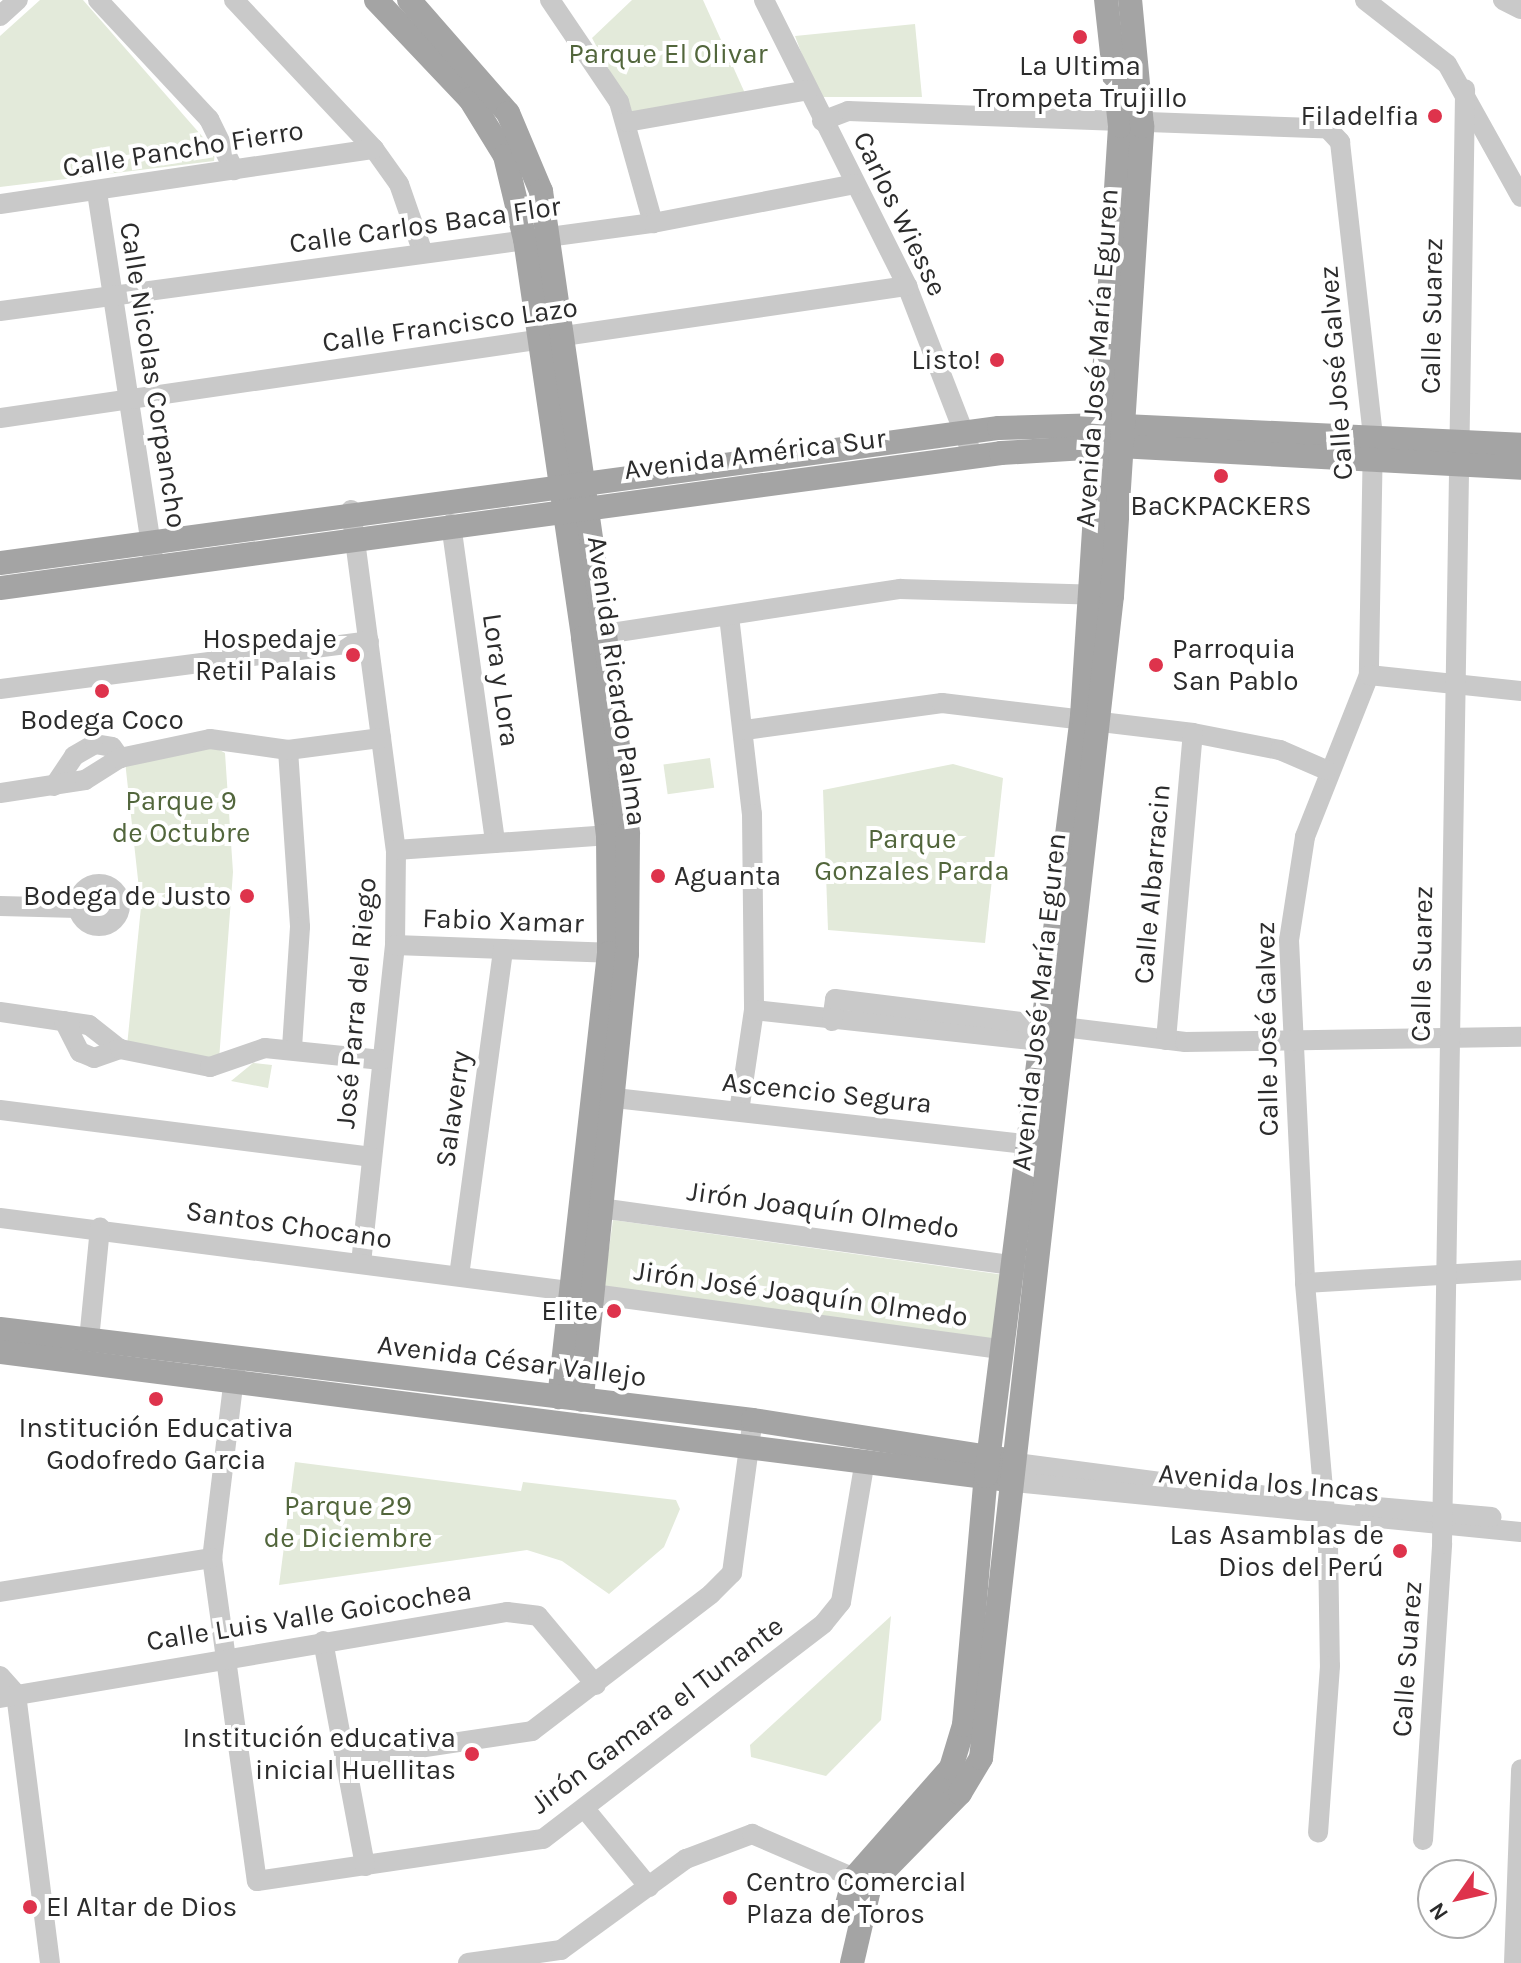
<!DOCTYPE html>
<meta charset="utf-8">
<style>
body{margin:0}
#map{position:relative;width:1521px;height:1963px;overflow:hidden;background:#fff;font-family:Karla,sans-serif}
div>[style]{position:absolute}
.green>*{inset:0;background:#e3eada;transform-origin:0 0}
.minor>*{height:20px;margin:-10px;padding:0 10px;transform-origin:10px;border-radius:10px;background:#c9c9c9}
.minor>.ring{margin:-10px;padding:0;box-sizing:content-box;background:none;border:20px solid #c9c9c9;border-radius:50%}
.major>*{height:24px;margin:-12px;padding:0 12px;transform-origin:12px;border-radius:12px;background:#a4a4a4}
.dots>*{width:22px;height:22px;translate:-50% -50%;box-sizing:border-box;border:4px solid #fff;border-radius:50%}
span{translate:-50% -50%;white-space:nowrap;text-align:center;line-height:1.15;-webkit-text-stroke:8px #fff;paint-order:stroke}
.park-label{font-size:28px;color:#52663c}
.poi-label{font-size:28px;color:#2c2c2c}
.right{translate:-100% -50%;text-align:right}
.left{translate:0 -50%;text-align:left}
.street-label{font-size:28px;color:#2c2c2c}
.north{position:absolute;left:1417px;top:1859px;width:80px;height:80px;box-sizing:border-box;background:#fff;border:2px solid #ababab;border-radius:50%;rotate:236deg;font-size:22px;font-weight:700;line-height:32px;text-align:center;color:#2c2c2c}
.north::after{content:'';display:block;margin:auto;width:28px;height:36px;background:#de334c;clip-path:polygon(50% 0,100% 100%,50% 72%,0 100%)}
</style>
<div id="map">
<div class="green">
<div style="clip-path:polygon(40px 0,83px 0,215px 151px,214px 161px,0 187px,0 36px)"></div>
<div style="clip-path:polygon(632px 0,703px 0,748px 100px,633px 114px,592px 38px)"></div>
<div style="clip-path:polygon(915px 24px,922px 97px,818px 97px,795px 36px)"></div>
<div style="clip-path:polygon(214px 747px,225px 753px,233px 872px,219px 1060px,127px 1046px,141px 907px,125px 761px)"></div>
<div style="left:710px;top:758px;width:30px;height:47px;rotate:82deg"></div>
<div style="clip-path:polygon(953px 764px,1003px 778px,985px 943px,828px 930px,823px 790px)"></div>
<div style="clip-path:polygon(253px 1063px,272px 1065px,268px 1088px,231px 1081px)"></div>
<div style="left:613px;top:1220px;width:394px;height:67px;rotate:8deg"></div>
<div style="clip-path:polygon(295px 1462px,521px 1491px,523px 1482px,676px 1500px,680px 1509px,664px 1547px,609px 1594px,562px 1561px,527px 1550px,279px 1585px)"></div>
<div style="clip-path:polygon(891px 1616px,881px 1720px,826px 1776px,751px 1757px,750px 1745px)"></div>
</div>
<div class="minor">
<div style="left:98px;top:0;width:163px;rotate:47deg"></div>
<div style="left:209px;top:119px;width:57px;rotate:63.9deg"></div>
<div style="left:234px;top:0;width:204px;rotate:46.8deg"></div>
<div style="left:374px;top:149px;width:43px;rotate:54.5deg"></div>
<div style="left:399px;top:184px;width:73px;rotate:70.8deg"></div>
<div style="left:550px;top:0;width:123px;rotate:55.9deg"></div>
<div style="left:619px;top:102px;width:126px;rotate:74.3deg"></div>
<div style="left:764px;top:0;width:320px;rotate:63.4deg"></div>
<div style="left:907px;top:286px;width:172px;rotate:68.8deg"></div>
<div style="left:1365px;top:0;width:104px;rotate:38deg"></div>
<div style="left:1447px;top:64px;width:152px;rotate:60.9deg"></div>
<div style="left:1503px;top:0;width:20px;rotate:27deg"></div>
<div style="left:0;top:16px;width:24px;rotate:-42deg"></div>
<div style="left:822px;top:121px;width:28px;rotate:-21deg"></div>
<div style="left:848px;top:111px;width:480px;rotate:2.1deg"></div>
<div style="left:1328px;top:129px;width:18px;rotate:47deg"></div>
<div style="left:1340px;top:142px;width:296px;rotate:83.6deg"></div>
<div style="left:1373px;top:436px;width:239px;rotate:91deg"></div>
<div style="left:1369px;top:675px;width:174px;rotate:111.6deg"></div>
<div style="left:1305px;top:837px;width:104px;rotate:98.8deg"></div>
<div style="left:1289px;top:940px;width:343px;rotate:87.3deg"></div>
<div style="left:1305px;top:1283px;width:262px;rotate:85deg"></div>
<div style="left:1328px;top:1544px;width:122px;rotate:89.1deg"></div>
<div style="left:1330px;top:1666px;width:167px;rotate:94.1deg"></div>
<div style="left:627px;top:122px;width:184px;rotate:-10deg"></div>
<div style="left:97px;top:192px;width:368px;rotate:81.3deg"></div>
<div style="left:0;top:204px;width:378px;rotate:-8.4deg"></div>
<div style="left:0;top:311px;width:659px;rotate:-7.68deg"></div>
<div style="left:653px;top:223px;width:206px;rotate:-10.9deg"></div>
<div style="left:0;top:418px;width:917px;rotate:-8.28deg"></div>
<div style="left:351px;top:510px;width:343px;rotate:82.5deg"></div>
<div style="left:396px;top:850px;width:95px;rotate:90.6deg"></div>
<div style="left:395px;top:945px;width:320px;rotate:96.1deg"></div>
<div style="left:451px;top:524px;width:322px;rotate:82.1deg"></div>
<div style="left:729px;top:616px;width:199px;rotate:83.4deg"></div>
<div style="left:752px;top:814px;width:196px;rotate:89.4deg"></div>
<div style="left:754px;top:1010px;width:102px;rotate:98.4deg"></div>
<div style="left:592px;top:636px;width:312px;rotate:-8.7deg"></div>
<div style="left:900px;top:589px;width:204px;rotate:1.7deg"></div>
<div style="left:1369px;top:675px;width:153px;rotate:6deg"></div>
<div style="left:0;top:689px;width:372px;rotate:-7.4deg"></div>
<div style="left:745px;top:730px;width:199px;rotate:-7.8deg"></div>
<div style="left:942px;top:703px;width:253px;rotate:6.8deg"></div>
<div style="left:1193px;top:733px;width:89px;rotate:11.1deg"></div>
<div style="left:1280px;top:750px;width:50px;rotate:23.5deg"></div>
<div style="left:288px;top:750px;width:177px;rotate:86.1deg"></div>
<div style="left:300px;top:927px;width:122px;rotate:93.8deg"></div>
<div style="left:54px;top:786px;width:36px;rotate:-56deg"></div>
<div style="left:74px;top:756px;width:24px;rotate:-30deg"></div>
<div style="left:95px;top:744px;width:17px;rotate:10deg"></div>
<div style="left:112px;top:747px;width:14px;rotate:54deg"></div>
<div style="left:0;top:793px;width:86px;rotate:-8.7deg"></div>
<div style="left:85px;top:780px;width:41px;rotate:-32.2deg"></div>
<div style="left:120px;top:758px;width:92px;rotate:-11.9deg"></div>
<div style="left:210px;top:739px;width:79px;rotate:8deg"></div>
<div style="left:288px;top:750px;width:94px;rotate:-7.4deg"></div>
<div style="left:396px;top:850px;width:228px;rotate:-4deg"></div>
<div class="ring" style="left:78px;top:884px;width:22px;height:22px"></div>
<div style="left:0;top:906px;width:78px;rotate:1.5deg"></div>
<div style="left:395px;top:945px;width:214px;rotate:2.1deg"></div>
<div style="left:754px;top:1010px;width:289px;rotate:6.2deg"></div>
<div style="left:1041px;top:1041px;width:14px;rotate:-30deg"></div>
<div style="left:0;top:1012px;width:90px;rotate:8.3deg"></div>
<div style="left:89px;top:1025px;width:39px;rotate:38deg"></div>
<div style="left:64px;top:1021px;width:35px;rotate:63deg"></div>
<div style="left:80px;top:1052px;width:15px;rotate:23deg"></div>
<div style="left:94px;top:1058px;width:28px;rotate:-19deg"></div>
<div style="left:120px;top:1049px;width:92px;rotate:11.3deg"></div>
<div style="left:210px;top:1067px;width:58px;rotate:-19.1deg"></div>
<div style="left:265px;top:1048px;width:117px;rotate:5.9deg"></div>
<div style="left:832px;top:1021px;width:22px;rotate:-82deg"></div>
<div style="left:835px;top:999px;width:353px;rotate:7deg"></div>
<div style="left:1185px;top:1042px;width:336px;rotate:-0.9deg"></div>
<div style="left:1166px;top:1040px;width:308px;rotate:-85deg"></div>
<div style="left:597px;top:1096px;width:449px;rotate:6.4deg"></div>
<div style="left:0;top:1110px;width:375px;rotate:7.2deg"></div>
<div style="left:600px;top:1208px;width:431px;rotate:7.9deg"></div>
<div style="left:0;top:1218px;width:575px;rotate:7.3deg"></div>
<div style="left:459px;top:1276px;width:330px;rotate:-82.3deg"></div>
<div style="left:1305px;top:1283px;width:216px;rotate:-3.4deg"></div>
<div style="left:593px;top:1294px;width:413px;rotate:7.7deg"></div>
<div style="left:89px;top:1340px;width:113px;rotate:-84.4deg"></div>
<div style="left:235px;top:1369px;width:190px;rotate:96.9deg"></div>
<div style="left:212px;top:1558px;width:326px;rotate:82.1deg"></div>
<div style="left:257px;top:1881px;width:289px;rotate:-8.4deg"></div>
<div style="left:543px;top:1839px;width:354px;rotate:-37.5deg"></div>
<div style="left:824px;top:1623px;width:27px;rotate:-51deg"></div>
<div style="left:841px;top:1602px;width:144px;rotate:-80.4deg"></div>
<div style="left:1016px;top:1463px;width:308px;rotate:7.5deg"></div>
<div style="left:1013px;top:1482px;width:510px;rotate:5.62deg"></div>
<div style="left:1365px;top:1506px;width:127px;rotate:5deg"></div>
<div style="left:0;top:1592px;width:215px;rotate:-9.1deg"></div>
<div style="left:323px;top:1641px;width:229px;rotate:79.4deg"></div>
<div style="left:0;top:1676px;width:24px;rotate:48deg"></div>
<div style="left:16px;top:1694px;width:271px;rotate:82.8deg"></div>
<div style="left:0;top:1698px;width:514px;rotate:-9.63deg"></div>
<div style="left:507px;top:1612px;width:31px;rotate:7deg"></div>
<div style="left:538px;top:1616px;width:90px;rotate:50deg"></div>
<div style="left:345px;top:1759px;width:189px;rotate:-8.5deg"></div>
<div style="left:532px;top:1731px;width:225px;rotate:-37.4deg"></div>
<div style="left:711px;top:1594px;width:30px;rotate:-45deg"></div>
<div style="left:732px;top:1573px;width:142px;rotate:-82.3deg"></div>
<div style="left:585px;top:1809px;width:101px;rotate:50.6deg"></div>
<div style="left:1423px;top:1840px;width:297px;rotate:-86.3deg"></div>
<div style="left:1442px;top:1544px;width:1455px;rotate:-89.09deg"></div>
<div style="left:468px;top:1963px;width:94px;rotate:-8deg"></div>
<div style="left:561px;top:1950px;width:155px;rotate:-36.1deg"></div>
<div style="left:686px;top:1859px;width:71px;rotate:-20.7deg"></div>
<div style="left:752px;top:1834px;width:111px;rotate:23.3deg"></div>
<div style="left:1514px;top:1963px;width:194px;rotate:-87.9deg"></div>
</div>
<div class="major">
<div style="left:376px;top:0;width:137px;rotate:46.5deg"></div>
<div style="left:470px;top:99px;width:67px;rotate:58.4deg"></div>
<div style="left:505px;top:156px;width:85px;rotate:76.5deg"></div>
<div style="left:525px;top:239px;width:403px;rotate:81.7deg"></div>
<div style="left:583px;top:638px;width:199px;rotate:82.8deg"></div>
<div style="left:608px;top:835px;width:118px;rotate:89.5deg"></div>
<div style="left:609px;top:953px;width:447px;rotate:96.4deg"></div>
<div style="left:409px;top:0;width:150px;rotate:48.8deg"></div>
<div style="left:508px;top:113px;width:85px;rotate:67.1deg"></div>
<div style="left:541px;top:191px;width:448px;rotate:81.8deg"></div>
<div style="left:605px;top:634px;width:201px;rotate:83.4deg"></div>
<div style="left:628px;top:834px;width:120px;rotate:90.5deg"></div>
<div style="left:627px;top:954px;width:448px;rotate:95.8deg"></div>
<div style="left:0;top:563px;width:1008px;rotate:-7.7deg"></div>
<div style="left:999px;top:428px;width:104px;rotate:-1.7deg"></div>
<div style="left:1103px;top:425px;width:418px;rotate:2.7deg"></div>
<div style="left:0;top:588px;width:1010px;rotate:-7.68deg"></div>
<div style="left:1001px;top:453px;width:118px;rotate:-3.4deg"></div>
<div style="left:1119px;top:446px;width:403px;rotate:3.1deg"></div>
<div style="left:0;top:1329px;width:758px;rotate:6.89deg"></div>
<div style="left:753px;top:1420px;width:252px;rotate:8.9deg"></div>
<div style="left:0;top:1352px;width:1007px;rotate:7.24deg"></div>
<div style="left:845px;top:1912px;width:35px;rotate:-75deg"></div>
<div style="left:854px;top:1878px;width:147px;rotate:-48.6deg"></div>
<div style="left:951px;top:1768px;width:45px;rotate:-73.2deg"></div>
<div style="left:964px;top:1725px;width:250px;rotate:-85deg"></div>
<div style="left:986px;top:1476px;width:766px;rotate:-82.8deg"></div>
<div style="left:1082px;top:716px;width:591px;rotate:-86.31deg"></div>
<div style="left:1120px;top:126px;width:127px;rotate:-96.3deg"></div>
<div style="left:852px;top:1963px;width:80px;rotate:-77deg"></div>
<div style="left:870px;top:1885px;width:129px;rotate:-45.6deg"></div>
<div style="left:960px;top:1793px;width:41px;rotate:-59deg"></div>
<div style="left:981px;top:1758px;width:1169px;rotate:-83.57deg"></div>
<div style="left:1112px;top:596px;width:471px;rotate:-86.3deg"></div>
<div style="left:1142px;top:126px;width:127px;rotate:-95.4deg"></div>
</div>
<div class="dots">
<div style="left:1080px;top:37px;background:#de334c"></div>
<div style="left:1435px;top:116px;background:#de334c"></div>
<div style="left:997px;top:360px;background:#de334c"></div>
<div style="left:1221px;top:476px;background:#de334c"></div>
<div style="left:353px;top:655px;background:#de334c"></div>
<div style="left:1156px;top:665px;background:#de334c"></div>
<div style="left:102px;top:691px;background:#de334c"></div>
<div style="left:658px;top:876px;background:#de334c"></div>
<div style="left:247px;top:896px;background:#de334c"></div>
<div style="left:614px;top:1311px;background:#de334c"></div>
<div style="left:156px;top:1399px;background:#de334c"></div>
<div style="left:1400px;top:1551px;background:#de334c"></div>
<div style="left:472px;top:1754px;background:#de334c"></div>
<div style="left:730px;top:1898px;background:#de334c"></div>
<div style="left:30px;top:1907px;background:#de334c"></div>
</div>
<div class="park-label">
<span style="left:668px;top:54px">Parque El Olivar</span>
<span style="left:181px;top:817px">Parque 9<br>de Octubre</span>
<span style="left:912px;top:855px">Parque<br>Gonzales Parda</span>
<span style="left:348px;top:1522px">Parque 29<br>de Diciembre</span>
</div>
<div class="poi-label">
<span style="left:1080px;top:82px">La Ultima<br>Trompeta Trujillo</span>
<span class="right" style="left:1419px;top:116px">Filadelfia</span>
<span class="right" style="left:981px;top:360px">Listo!</span>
<span style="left:1221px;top:506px">BaCKPACKERS</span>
<span class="right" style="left:337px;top:655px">Hospedaje<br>Retil Palais</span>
<span class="left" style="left:1172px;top:665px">Parroquia<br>San Pablo</span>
<span style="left:102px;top:720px">Bodega Coco</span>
<span class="left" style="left:674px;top:876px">Aguanta</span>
<span class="right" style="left:231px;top:896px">Bodega de Justo</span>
<span class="right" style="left:598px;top:1311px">Elite</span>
<span style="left:156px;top:1444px">Institución Educativa<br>Godofredo Garcia</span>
<span class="right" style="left:1384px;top:1551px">Las Asamblas de<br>Dios del Perú</span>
<span class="right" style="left:456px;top:1754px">Institución educativa<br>inicial Huellitas</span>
<span class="left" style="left:746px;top:1898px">Centro Comercial<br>Plaza de Toros</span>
<span class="left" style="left:46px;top:1907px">El Altar de Dios</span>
</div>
<div class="street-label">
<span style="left:183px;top:149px;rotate:-9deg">Calle Pancho Fierro</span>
<span style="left:900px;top:214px;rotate:64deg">Carlos Wiesse</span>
<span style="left:425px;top:225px;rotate:-8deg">Calle Carlos Baca Flor</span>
<span style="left:1432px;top:316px;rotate:-89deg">Calle Suarez</span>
<span style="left:450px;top:325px;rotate:-8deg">Calle Francisco Lazo</span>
<span style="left:1097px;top:358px;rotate:-86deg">Avenida José María Eguren</span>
<span style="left:1336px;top:373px;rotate:-94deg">Calle José Galvez</span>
<span style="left:153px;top:375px;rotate:81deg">Calle Nicolas Corpancho</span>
<span style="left:755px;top:454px;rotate:-7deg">Avenida América Sur</span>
<span style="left:501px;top:680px;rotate:82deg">Lora y Lora</span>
<span style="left:617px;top:681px;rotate:82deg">Avenida Ricardo Palma</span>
<span style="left:1152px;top:884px;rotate:-85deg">Calle Albarracin</span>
<span style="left:503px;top:921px;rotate:2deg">Fabio Xamar</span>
<span style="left:1422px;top:964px;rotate:-89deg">Calle Suarez</span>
<span style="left:1039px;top:1002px;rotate:-84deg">Avenida José María Eguren</span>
<span style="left:356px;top:1003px;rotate:-85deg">José Parra del Riego</span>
<span style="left:1267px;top:1029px;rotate:-91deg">Calle José Galvez</span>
<span style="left:827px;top:1093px;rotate:6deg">Ascencio Segura</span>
<span style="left:453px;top:1109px;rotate:-82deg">Salaverry</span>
<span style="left:823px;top:1210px;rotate:8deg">Jirón Joaquín Olmedo</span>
<span style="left:289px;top:1225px;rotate:8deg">Santos Chocano</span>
<span style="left:801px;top:1294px;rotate:8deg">Jirón José Joaquín Olmedo</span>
<span style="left:512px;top:1361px;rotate:7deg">Avenida César Vallejo</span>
<span style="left:1269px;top:1483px;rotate:5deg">Avenida los Incas</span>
<span style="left:309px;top:1616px;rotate:-9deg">Calle Luis Valle Goicochea</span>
<span style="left:1407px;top:1659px;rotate:-86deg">Calle Suarez</span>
<span style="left:657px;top:1715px;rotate:-37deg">Jirón Gamara el Tunante</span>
</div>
<div class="north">N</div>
</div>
